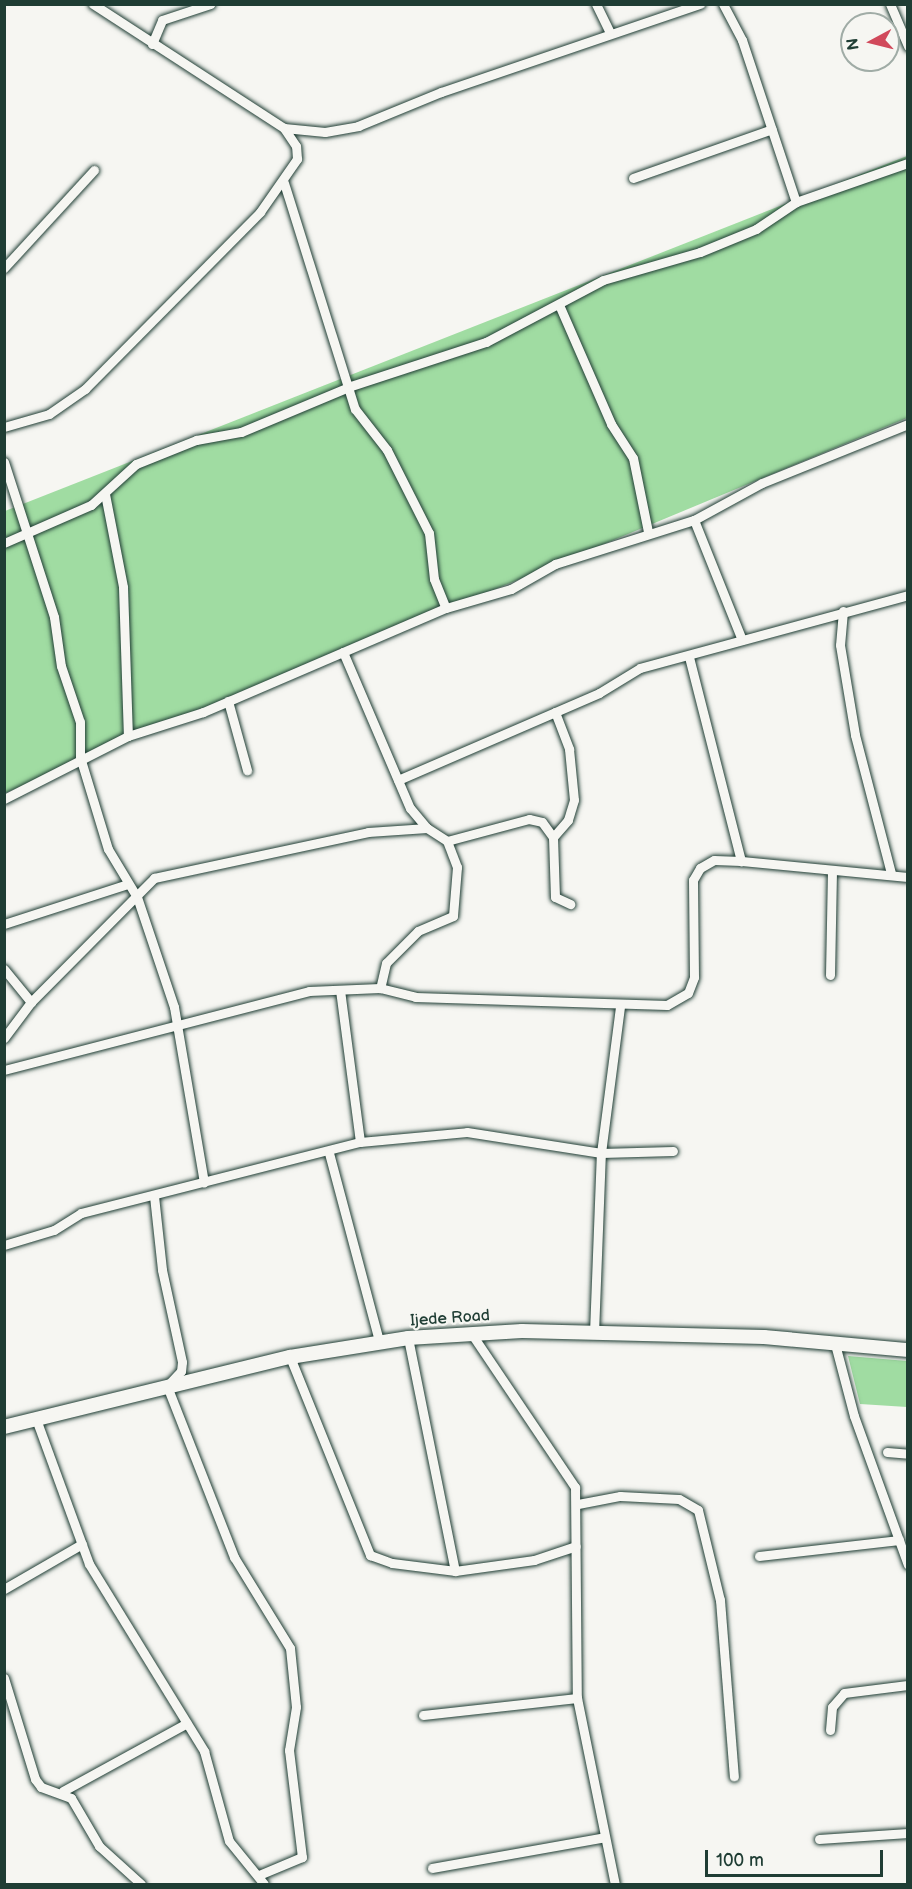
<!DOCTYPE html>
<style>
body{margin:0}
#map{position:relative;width:912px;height:1889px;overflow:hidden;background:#f6f6f2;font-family:"Balsamiq Sans",sans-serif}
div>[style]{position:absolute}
.green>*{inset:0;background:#a0dca2}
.roads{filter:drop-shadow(0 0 2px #1f3d34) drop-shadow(0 0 2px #1f3d34)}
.minor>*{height:9px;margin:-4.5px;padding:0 4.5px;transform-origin:4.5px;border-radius:4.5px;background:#f6f6f2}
.secondary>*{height:14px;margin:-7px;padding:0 7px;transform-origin:7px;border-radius:7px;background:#f6f6f2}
span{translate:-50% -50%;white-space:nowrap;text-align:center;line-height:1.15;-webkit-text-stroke:4.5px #f6f6f2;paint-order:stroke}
.street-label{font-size:16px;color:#1f3d34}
.frame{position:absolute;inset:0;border:6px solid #1f3d34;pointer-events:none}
.north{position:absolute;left:840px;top:12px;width:60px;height:60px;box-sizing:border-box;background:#f6f6f2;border:2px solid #a0aca6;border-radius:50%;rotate:263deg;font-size:16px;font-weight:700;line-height:24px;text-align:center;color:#1f3d34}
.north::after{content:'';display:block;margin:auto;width:21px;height:27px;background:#d1495b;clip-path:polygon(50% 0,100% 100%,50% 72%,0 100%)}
.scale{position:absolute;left:705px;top:1850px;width:178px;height:27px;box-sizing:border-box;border:3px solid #1f3d34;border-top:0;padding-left:8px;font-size:18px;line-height:21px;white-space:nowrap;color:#1f3d34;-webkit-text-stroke:4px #f6f6f2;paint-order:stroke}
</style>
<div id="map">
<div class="green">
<div style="clip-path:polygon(907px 156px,907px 418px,5px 793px,5px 511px)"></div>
<div style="clip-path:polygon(848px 1356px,907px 1361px,907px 1407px,860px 1404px)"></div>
</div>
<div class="roads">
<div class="minor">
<div style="left:596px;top:4px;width:32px;rotate:64deg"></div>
<div style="left:723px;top:4px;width:41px;rotate:62.2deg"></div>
<div style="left:742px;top:40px;width:171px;rotate:71.6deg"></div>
<div style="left:890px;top:4px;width:46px;rotate:66.8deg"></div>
<div style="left:152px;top:44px;width:26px;rotate:-67deg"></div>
<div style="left:162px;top:20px;width:51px;rotate:-18.4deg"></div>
<div style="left:284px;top:128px;width:41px;rotate:5.6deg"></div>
<div style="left:325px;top:132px;width:34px;rotate:-10deg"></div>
<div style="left:358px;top:126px;width:90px;rotate:-22.3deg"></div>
<div style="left:441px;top:92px;width:274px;rotate:-18.8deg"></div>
<div style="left:633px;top:178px;width:147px;rotate:-19.4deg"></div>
<div style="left:284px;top:183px;width:237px;rotate:72.6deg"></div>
<div style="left:355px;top:409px;width:52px;rotate:52deg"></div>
<div style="left:387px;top:450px;width:93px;rotate:63.2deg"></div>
<div style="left:429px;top:533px;width:46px;rotate:83.8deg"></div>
<div style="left:434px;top:579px;width:31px;rotate:68deg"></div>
<div style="left:4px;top:268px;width:133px;rotate:-47.4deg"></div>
<div style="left:560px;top:307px;width:128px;rotate:66.4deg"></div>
<div style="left:611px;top:424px;width:40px;rotate:57.1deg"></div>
<div style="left:633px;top:458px;width:76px;rotate:78.5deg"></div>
<div style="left:4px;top:427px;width:47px;rotate:-16.1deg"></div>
<div style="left:49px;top:414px;width:44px;rotate:-34.8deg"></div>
<div style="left:85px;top:389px;width:249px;rotate:-45.3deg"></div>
<div style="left:260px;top:212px;width:65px;rotate:-55.1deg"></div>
<div style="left:297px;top:159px;width:13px;rotate:-94deg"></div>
<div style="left:296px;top:146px;width:22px;rotate:-124deg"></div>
<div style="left:284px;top:128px;width:228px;rotate:-147deg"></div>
<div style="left:4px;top:462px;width:163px;rotate:72.1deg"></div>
<div style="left:54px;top:617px;width:49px;rotate:81.9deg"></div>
<div style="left:61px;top:666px;width:59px;rotate:71.3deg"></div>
<div style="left:80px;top:722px;width:35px;rotate:90deg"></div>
<div style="left:80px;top:757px;width:96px;rotate:73.1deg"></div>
<div style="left:108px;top:849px;width:56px;rotate:58.9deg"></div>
<div style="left:137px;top:897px;width:116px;rotate:71.4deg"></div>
<div style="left:174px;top:1007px;width:178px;rotate:80.3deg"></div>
<div style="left:105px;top:494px;width:95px;rotate:79deg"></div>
<div style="left:123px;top:587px;width:149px;rotate:88.1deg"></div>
<div style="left:694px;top:520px;width:129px;rotate:68.2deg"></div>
<div style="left:4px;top:543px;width:95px;rotate:-23.6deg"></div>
<div style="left:91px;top:505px;width:61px;rotate:-42.3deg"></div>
<div style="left:136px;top:464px;width:65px;rotate:-21.8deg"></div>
<div style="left:196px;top:440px;width:46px;rotate:-10.1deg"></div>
<div style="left:241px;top:432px;width:119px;rotate:-22.7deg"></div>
<div style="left:351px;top:386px;width:142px;rotate:-18.1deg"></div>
<div style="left:486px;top:342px;width:132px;rotate:-27.9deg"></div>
<div style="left:603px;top:280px;width:101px;rotate:-16.1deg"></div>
<div style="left:700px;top:252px;width:61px;rotate:-22.3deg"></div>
<div style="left:756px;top:229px;width:48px;rotate:-34deg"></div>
<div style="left:796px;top:202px;width:119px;rotate:-19.2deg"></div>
<div style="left:843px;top:611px;width:34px;rotate:95deg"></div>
<div style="left:840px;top:645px;width:91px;rotate:80.5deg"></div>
<div style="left:855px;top:735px;width:143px;rotate:75.4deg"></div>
<div style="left:343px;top:652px;width:170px;rotate:66.8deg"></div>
<div style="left:410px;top:808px;width:26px;rotate:50deg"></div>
<div style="left:689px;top:657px;width:211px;rotate:75.7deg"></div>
<div style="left:228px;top:701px;width:72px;rotate:74.6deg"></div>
<div style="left:555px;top:712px;width:40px;rotate:69deg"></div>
<div style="left:569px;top:749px;width:51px;rotate:84.4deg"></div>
<div style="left:574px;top:800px;width:21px;rotate:107deg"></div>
<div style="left:568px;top:820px;width:23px;rotate:131deg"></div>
<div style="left:553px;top:837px;width:60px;rotate:88.1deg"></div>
<div style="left:555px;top:897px;width:17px;rotate:25deg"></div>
<div style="left:398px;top:780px;width:219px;rotate:-23.4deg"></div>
<div style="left:599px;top:693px;width:48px;rotate:-31.4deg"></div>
<div style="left:640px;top:668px;width:278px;rotate:-15.2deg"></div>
<div style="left:4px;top:799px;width:139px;rotate:-26.9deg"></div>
<div style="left:128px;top:736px;width:79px;rotate:-17.7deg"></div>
<div style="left:203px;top:712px;width:264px;rotate:-23.2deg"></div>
<div style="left:446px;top:608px;width:68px;rotate:-16.3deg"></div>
<div style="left:511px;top:589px;width:51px;rotate:-29.6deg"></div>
<div style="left:555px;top:564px;width:146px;rotate:-17.6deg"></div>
<div style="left:694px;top:520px;width:77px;rotate:-28.6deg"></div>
<div style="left:762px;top:483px;width:157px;rotate:-22deg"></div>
<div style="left:447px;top:841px;width:85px;rotate:-15deg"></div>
<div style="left:529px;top:819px;width:13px;rotate:13deg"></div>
<div style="left:542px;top:822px;width:19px;rotate:54deg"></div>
<div style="left:4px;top:924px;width:130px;rotate:-17.9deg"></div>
<div style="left:4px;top:969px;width:43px;rotate:50.7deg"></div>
<div style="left:830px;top:975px;width:104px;rotate:-88.9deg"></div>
<div style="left:340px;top:990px;width:153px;rotate:82.5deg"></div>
<div style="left:4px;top:1038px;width:45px;rotate:-53.1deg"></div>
<div style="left:31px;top:1002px;width:175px;rotate:-45.2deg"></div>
<div style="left:154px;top:878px;width:219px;rotate:-12.1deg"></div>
<div style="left:368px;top:832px;width:59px;rotate:-3.9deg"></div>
<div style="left:427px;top:828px;width:24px;rotate:33deg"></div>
<div style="left:447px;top:841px;width:28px;rotate:69deg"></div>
<div style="left:457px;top:867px;width:49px;rotate:94.7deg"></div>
<div style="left:453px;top:916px;width:38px;rotate:157deg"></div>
<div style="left:418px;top:931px;width:45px;rotate:135deg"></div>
<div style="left:386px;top:963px;width:26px;rotate:103deg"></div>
<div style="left:4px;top:1070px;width:315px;rotate:-14.5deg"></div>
<div style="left:309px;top:991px;width:71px;rotate:-2.4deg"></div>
<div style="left:380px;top:988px;width:36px;rotate:14deg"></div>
<div style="left:415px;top:997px;width:252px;rotate:1.8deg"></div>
<div style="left:667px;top:1005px;width:24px;rotate:-30deg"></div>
<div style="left:688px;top:993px;width:17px;rotate:-69deg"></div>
<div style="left:694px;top:977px;width:97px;rotate:-90.6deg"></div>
<div style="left:693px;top:880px;width:14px;rotate:-60deg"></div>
<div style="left:700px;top:868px;width:16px;rotate:-30deg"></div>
<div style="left:714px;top:860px;width:27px;rotate:2deg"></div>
<div style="left:741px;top:861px;width:168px;rotate:5.5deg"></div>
<div style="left:329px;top:1153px;width:195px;rotate:75.1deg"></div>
<div style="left:154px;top:1196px;width:74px;rotate:83.8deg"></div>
<div style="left:162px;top:1270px;width:94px;rotate:77.7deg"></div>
<div style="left:182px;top:1362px;width:9px;rotate:96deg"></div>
<div style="left:181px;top:1371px;width:21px;rotate:133deg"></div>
<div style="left:167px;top:1386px;width:184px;rotate:68.6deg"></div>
<div style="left:234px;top:1557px;width:107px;rotate:58.4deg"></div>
<div style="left:290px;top:1648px;width:59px;rotate:84.2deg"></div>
<div style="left:296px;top:1707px;width:44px;rotate:99.2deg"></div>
<div style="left:289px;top:1750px;width:108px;rotate:83.1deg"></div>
<div style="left:302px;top:1857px;width:47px;rotate:157.3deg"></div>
<div style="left:4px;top:1245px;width:52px;rotate:-16.7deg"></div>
<div style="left:54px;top:1230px;width:32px;rotate:-32deg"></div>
<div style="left:81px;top:1213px;width:288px;rotate:-14.3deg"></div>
<div style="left:360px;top:1142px;width:107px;rotate:-5.3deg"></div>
<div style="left:467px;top:1132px;width:136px;rotate:8.9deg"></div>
<div style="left:601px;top:1153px;width:72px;rotate:-1.6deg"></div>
<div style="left:471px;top:1333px;width:186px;rotate:56deg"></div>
<div style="left:575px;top:1487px;width:211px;rotate:89.5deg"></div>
<div style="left:577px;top:1698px;width:190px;rotate:78.5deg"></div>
<div style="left:594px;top:1333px;width:180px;rotate:-87.8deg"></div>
<div style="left:601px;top:1153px;width:148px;rotate:-82.6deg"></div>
<div style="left:408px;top:1338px;width:238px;rotate:78.6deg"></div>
<div style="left:835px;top:1344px;width:74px;rotate:75.2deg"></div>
<div style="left:854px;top:1416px;width:158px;rotate:70.1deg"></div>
<div style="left:290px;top:1357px;width:214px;rotate:68deg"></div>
<div style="left:370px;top:1555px;width:23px;rotate:20deg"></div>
<div style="left:392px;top:1563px;width:64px;rotate:7.2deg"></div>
<div style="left:455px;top:1571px;width:80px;rotate:-7.9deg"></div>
<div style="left:534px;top:1560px;width:44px;rotate:-18.4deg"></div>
<div style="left:36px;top:1419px;width:154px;rotate:69.9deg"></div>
<div style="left:89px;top:1564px;width:220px;rotate:58.4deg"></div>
<div style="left:204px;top:1751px;width:93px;rotate:74.5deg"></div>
<div style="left:229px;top:1841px;width:55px;rotate:50.9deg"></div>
<div style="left:887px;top:1452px;width:21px;rotate:5deg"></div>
<div style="left:578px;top:1504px;width:43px;rotate:-10.8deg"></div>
<div style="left:620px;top:1496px;width:59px;rotate:2.9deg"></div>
<div style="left:679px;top:1499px;width:22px;rotate:30deg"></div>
<div style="left:698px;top:1510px;width:93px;rotate:76.3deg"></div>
<div style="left:720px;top:1600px;width:177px;rotate:85.5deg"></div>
<div style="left:759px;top:1556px;width:141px;rotate:-6.5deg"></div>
<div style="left:4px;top:1589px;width:90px;rotate:-30deg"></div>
<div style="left:4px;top:1678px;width:106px;rotate:72.9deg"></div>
<div style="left:35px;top:1779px;width:10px;rotate:53deg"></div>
<div style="left:41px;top:1787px;width:32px;rotate:20deg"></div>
<div style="left:71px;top:1798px;width:56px;rotate:59.7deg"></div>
<div style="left:99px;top:1846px;width:57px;rotate:42.1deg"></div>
<div style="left:423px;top:1715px;width:155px;rotate:-6.3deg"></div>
<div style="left:830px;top:1730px;width:23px;rotate:-85deg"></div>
<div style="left:832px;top:1707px;width:18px;rotate:-49deg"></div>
<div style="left:844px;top:1693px;width:64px;rotate:-7.1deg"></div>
<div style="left:63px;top:1791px;width:141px;rotate:-28.7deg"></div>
<div style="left:819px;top:1839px;width:89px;rotate:-3.9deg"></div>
<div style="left:432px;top:1868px;width:172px;rotate:-10.1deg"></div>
</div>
<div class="secondary">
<div style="left:4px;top:1427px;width:294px;rotate:-13.8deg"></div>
<div style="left:290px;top:1357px;width:120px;rotate:-9.1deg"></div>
<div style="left:408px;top:1338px;width:114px;rotate:-3.5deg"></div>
<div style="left:522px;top:1331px;width:242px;rotate:1.4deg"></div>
<div style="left:764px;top:1337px;width:145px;rotate:5.2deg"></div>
</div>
</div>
<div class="street-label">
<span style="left:450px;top:1319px;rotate:-4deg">Ijede Road</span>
</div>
<div class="frame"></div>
<div class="north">N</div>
<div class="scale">100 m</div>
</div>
